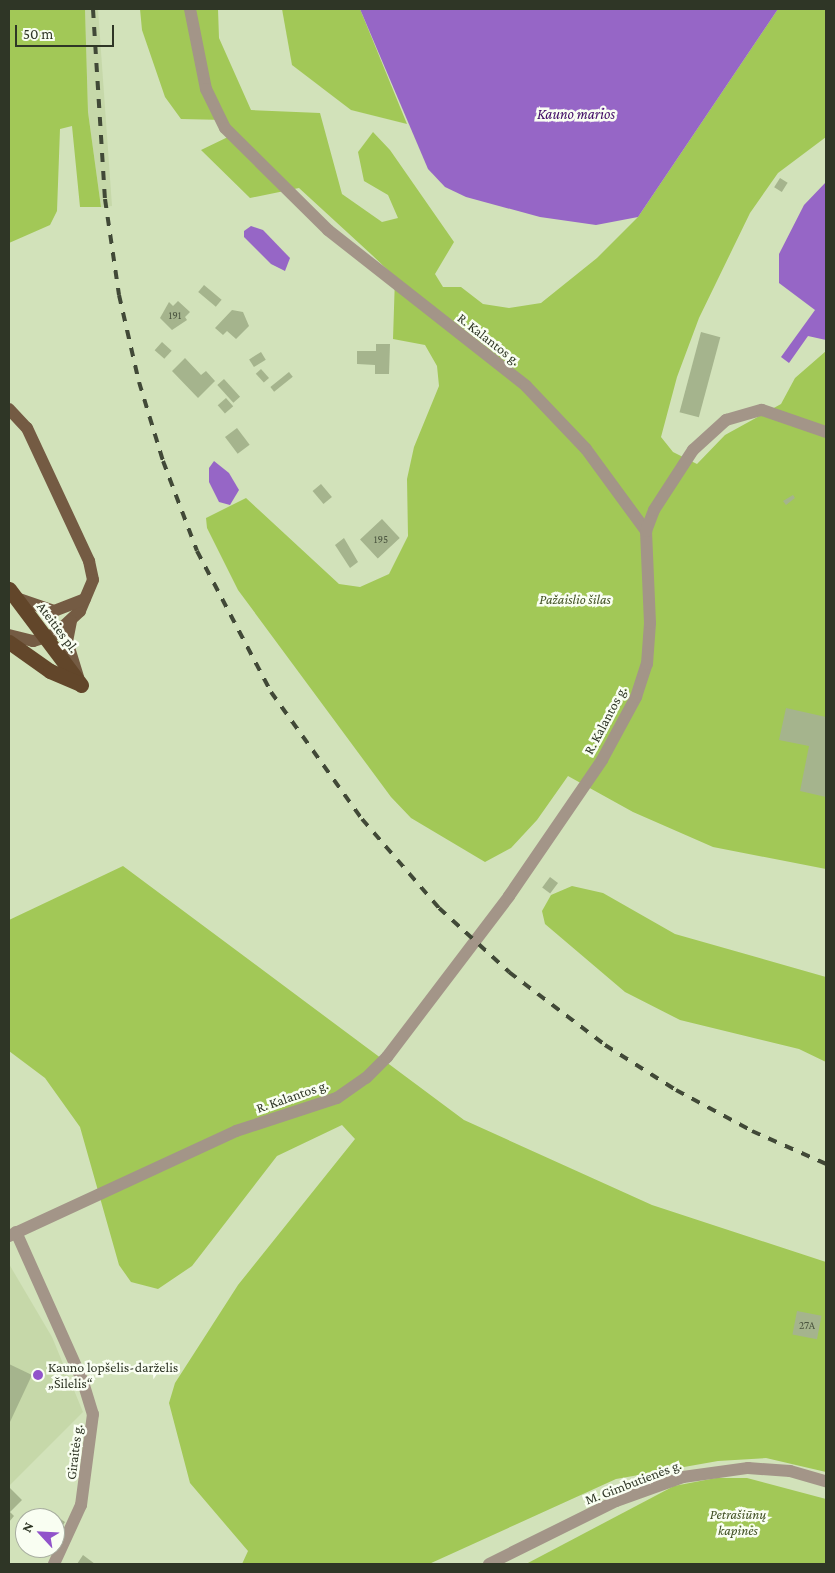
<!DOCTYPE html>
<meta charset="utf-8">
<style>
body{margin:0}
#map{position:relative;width:835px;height:1573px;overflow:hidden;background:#d2e2ba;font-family:"Crimson Pro",serif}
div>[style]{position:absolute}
.built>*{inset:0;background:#c6d8a9}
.green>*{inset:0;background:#a2c857}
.water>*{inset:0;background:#9666c6}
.building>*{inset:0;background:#a5b48d;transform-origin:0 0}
.street>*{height:12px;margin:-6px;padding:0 6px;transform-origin:6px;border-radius:6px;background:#a39588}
.primary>*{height:12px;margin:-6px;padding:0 6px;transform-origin:6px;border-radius:6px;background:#745b43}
.highway>*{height:15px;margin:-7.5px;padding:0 7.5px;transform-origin:7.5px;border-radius:7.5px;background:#62462a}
.rail>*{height:4px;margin-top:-2px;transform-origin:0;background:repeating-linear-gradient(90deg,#414937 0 9px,transparent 0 18px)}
.dots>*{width:14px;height:14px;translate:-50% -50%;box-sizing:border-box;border:2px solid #f9fef2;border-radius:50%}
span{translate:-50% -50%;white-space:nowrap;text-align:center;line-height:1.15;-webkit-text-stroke:5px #f9fef2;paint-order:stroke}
.number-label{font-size:11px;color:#4c5640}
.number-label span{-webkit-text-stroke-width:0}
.street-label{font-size:14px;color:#2f3626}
.park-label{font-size:14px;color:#415124;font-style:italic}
.poi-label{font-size:14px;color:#2f3626}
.left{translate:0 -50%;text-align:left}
.water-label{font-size:15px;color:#3e0763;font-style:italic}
.frame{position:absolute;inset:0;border:10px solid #2f3626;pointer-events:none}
.north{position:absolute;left:15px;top:1508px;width:50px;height:50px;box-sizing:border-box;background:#f9fef2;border:1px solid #a8aea0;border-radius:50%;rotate:295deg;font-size:14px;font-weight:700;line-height:20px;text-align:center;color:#2f3626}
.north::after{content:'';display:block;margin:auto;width:18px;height:22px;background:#9153ca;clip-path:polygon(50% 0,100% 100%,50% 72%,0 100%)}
.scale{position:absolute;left:15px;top:25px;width:99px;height:22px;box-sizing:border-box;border:2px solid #2f3626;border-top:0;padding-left:6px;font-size:15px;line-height:18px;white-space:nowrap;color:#2f3626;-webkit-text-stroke:4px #f9fef2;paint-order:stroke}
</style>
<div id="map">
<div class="built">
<div style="clip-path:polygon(85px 9px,98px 9px,112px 206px,101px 207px,88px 112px)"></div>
<div style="clip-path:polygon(9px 1264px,52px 1337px,83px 1412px,9px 1486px)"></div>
</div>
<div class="green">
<div style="clip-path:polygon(9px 9px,85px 9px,88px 112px,101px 207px,80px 207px,72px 126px,60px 129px,57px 211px,50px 225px,9px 243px)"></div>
<div style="clip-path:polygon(140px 9px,218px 9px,219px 38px,251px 110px,320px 113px,342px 194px,382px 222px,398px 218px,388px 195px,364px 181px,358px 152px,373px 132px,390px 150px,454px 242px,435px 274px,443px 287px,461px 287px,483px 304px,509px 308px,541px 303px,597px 258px,638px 217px,778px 9px,826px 9px,826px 137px,778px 173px,750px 213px,699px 318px,677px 377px,661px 437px,673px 452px,697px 464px,725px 435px,781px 404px,795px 378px,826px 351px,826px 869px,713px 847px,633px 812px,568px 776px,537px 820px,511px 848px,485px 862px,411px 818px,391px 797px,238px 590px,207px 528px,206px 518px,246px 498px,339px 584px,360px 587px,389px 574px,408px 536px,407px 479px,414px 447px,439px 386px,437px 366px,425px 345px,393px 339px,395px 277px,372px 255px,299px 188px,250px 198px,201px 150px,230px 136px,225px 120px,181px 119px,165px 97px,142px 30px)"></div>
<div style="clip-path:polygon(282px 9px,360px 9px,407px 124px,351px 110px,292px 65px)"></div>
<div style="clip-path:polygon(123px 866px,464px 1120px,652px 1205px,826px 1262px,826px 1472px,766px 1458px,718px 1461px,616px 1479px,429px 1564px,242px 1564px,248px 1551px,190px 1483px,169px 1403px,175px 1383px,238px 1285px,355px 1139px,342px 1125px,277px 1156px,192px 1266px,158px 1289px,131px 1282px,119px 1265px,80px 1127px,45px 1078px,9px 1051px,9px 920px)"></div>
<div style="clip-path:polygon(572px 886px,603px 893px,675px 934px,826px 977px,826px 1062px,799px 1049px,680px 1020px,625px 992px,545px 924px,542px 911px,551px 895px)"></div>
<div style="clip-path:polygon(716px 1478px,747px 1478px,826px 1499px,826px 1564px,526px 1564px,674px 1486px)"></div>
</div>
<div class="water">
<div style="clip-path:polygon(360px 9px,778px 9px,638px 217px,596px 225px,540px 217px,466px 197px,445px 187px,428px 169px)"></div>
<div style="clip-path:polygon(826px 182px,826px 340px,808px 336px,789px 363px,781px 357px,815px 310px,779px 283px,779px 254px,804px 205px)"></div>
<div style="clip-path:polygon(251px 226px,263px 230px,290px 258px,285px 271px,271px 264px,244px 237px,244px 231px)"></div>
<div style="clip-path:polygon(214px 461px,229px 473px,239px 490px,230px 505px,219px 502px,209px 482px,209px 468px)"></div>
</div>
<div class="building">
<div style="left:780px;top:178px;width:9px;height:11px;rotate:32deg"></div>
<div style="left:204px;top:285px;width:23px;height:9px;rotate:40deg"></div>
<div style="clip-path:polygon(178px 301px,190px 312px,185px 317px,187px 320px,172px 330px,160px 318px,169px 302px,173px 306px)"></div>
<div style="clip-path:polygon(232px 310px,243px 312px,249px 326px,236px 339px,227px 331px,223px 335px,215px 328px)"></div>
<div style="left:701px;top:332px;width:20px;height:83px;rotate:15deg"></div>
<div style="left:162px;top:342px;width:13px;height:11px;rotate:42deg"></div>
<div style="clip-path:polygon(376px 344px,390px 344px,389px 374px,375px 374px,375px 365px,357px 364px,357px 351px,376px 351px)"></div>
<div style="left:261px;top:352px;width:9px;height:14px;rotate:58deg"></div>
<div style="clip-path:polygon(185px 358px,201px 375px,206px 371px,215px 381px,198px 398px,172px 371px)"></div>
<div style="left:261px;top:369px;width:12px;height:7px;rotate:48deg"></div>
<div style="left:289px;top:372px;width:6px;height:24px;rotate:51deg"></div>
<div style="left:224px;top:379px;width:24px;height:9px;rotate:48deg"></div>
<div style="left:226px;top:398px;width:11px;height:11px;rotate:49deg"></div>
<div style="left:237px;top:428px;width:21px;height:15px;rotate:53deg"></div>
<div style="left:321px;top:484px;width:17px;height:11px;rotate:50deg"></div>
<div style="clip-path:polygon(793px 495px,795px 498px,786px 505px,783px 501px)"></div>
<div style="left:382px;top:519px;width:26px;height:30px;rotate:47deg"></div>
<div style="clip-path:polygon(344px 538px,358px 562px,350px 568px,335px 545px)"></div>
<div style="clip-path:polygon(786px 708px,826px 717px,826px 797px,800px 791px,809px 746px,779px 740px)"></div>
<div style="left:550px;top:877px;width:10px;height:13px;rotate:37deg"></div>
<div style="left:797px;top:1311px;width:25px;height:24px;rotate:11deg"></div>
<div style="clip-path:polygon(9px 1364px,32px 1375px,9px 1424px)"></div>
<div style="clip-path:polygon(9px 1487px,22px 1500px,10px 1512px,14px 1516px,9px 1522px)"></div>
<div style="clip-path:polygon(43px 1508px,65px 1522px,55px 1537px,55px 1518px,37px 1518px)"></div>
<div style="clip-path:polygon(83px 1555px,95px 1564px,77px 1564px)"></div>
</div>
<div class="street">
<div style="left:190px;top:9px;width:82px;rotate:78.7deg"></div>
<div style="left:206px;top:89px;width:43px;rotate:64deg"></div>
<div style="left:225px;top:128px;width:145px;rotate:44.7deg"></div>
<div style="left:328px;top:230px;width:252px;rotate:38.2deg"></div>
<div style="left:526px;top:386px;width:87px;rotate:46.4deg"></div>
<div style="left:586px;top:449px;width:102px;rotate:53.8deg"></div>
<div style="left:16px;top:1232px;width:164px;rotate:65.9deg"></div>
<div style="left:83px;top:1382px;width:34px;rotate:73deg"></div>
<div style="left:93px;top:1414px;width:92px;rotate:97.5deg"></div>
<div style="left:81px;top:1505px;width:65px;rotate:114.6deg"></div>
<div style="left:9px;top:1236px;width:250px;rotate:-24.8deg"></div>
<div style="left:236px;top:1131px;width:106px;rotate:-18.1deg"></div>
<div style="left:337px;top:1098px;width:35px;rotate:-35deg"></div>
<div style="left:366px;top:1078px;width:30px;rotate:-45deg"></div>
<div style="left:387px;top:1057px;width:202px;rotate:-52.8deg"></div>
<div style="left:509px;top:896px;width:165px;rotate:-55.6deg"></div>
<div style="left:602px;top:760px;width:72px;rotate:-61.6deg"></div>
<div style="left:636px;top:697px;width:35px;rotate:-72deg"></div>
<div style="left:647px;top:664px;width:41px;rotate:-85.8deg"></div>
<div style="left:650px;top:623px;width:92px;rotate:-92.5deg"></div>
<div style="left:646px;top:531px;width:22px;rotate:-69deg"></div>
<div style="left:654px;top:510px;width:72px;rotate:-57deg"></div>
<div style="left:693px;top:450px;width:45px;rotate:-42.3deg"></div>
<div style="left:726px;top:420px;width:37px;rotate:-16deg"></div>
<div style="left:762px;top:410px;width:68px;rotate:19deg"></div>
<div style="left:489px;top:1564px;width:142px;rotate:-26.4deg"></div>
<div style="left:616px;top:1501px;width:71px;rotate:-19.7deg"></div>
<div style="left:683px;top:1477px;width:66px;rotate:-7.9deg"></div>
<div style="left:748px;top:1468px;width:42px;rotate:4.1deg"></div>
<div style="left:790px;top:1471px;width:37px;rotate:16deg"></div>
</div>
<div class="primary">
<div style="left:9px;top:409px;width:26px;rotate:47deg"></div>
<div style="left:27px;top:428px;width:147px;rotate:65deg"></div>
<div style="left:89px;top:561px;width:19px;rotate:78deg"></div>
<div style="left:93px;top:580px;width:34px;rotate:113deg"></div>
<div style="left:80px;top:611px;width:34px;rotate:137deg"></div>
<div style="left:55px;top:634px;width:23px;rotate:162deg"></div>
<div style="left:33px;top:641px;width:25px;rotate:-166deg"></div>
<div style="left:16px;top:598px;width:40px;rotate:18.9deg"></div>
<div style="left:54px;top:611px;width:33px;rotate:-21deg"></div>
<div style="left:71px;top:621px;width:20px;rotate:101deg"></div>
<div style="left:67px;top:641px;width:38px;rotate:73deg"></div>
</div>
<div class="highway">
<div style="left:9px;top:589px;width:120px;rotate:53.1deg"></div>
<div style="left:9px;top:642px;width:50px;rotate:35.3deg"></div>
<div style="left:50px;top:671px;width:30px;rotate:23deg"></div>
</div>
<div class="rail">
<div style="left:93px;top:9px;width:190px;rotate:86.4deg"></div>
<div style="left:105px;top:199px;width:97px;rotate:81.7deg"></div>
<div style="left:119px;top:295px;width:89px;rotate:77.1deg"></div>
<div style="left:139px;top:382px;width:83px;rotate:73.1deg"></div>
<div style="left:163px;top:461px;width:96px;rotate:69.3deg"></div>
<div style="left:197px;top:551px;width:159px;rotate:62.3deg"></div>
<div style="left:271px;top:692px;width:156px;rotate:54.4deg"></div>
<div style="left:362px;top:819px;width:118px;rotate:49.1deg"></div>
<div style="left:439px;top:908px;width:95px;rotate:42.4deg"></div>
<div style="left:509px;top:972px;width:121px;rotate:37.2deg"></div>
<div style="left:605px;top:1045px;width:84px;rotate:32.4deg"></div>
<div style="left:676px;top:1090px;width:86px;rotate:28.3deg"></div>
<div style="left:752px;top:1131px;width:81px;rotate:24deg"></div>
</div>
<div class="dots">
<div style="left:38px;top:1375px;background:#9153ca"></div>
</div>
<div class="number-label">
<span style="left:175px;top:315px">191</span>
<span style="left:381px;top:539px">195</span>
<span style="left:807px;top:1325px">27A</span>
</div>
<div class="street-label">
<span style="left:489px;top:339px;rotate:38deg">R. Kalantos g.</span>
<span style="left:58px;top:627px;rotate:53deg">Ateities pl.</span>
<span style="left:605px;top:720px;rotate:-62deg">R. Kalantos g.</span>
<span style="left:292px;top:1096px;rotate:-19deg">R. Kalantos g.</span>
<span style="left:74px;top:1452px;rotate:-83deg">Giraitės g.</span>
<span style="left:633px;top:1482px;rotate:-21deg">M. Gimbutienės g.</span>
</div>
<div class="park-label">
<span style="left:575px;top:599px">Pažaislio šilas</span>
<span style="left:738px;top:1522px">Petrašiūnų<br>kapinės</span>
</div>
<div class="poi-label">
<span class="left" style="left:48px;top:1375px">Kauno lopšelis-darželis<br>„Šilelis“</span>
</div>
<div class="water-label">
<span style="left:576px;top:115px">Kauno marios</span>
</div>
<div class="frame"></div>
<div class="north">N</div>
<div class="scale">50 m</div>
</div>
